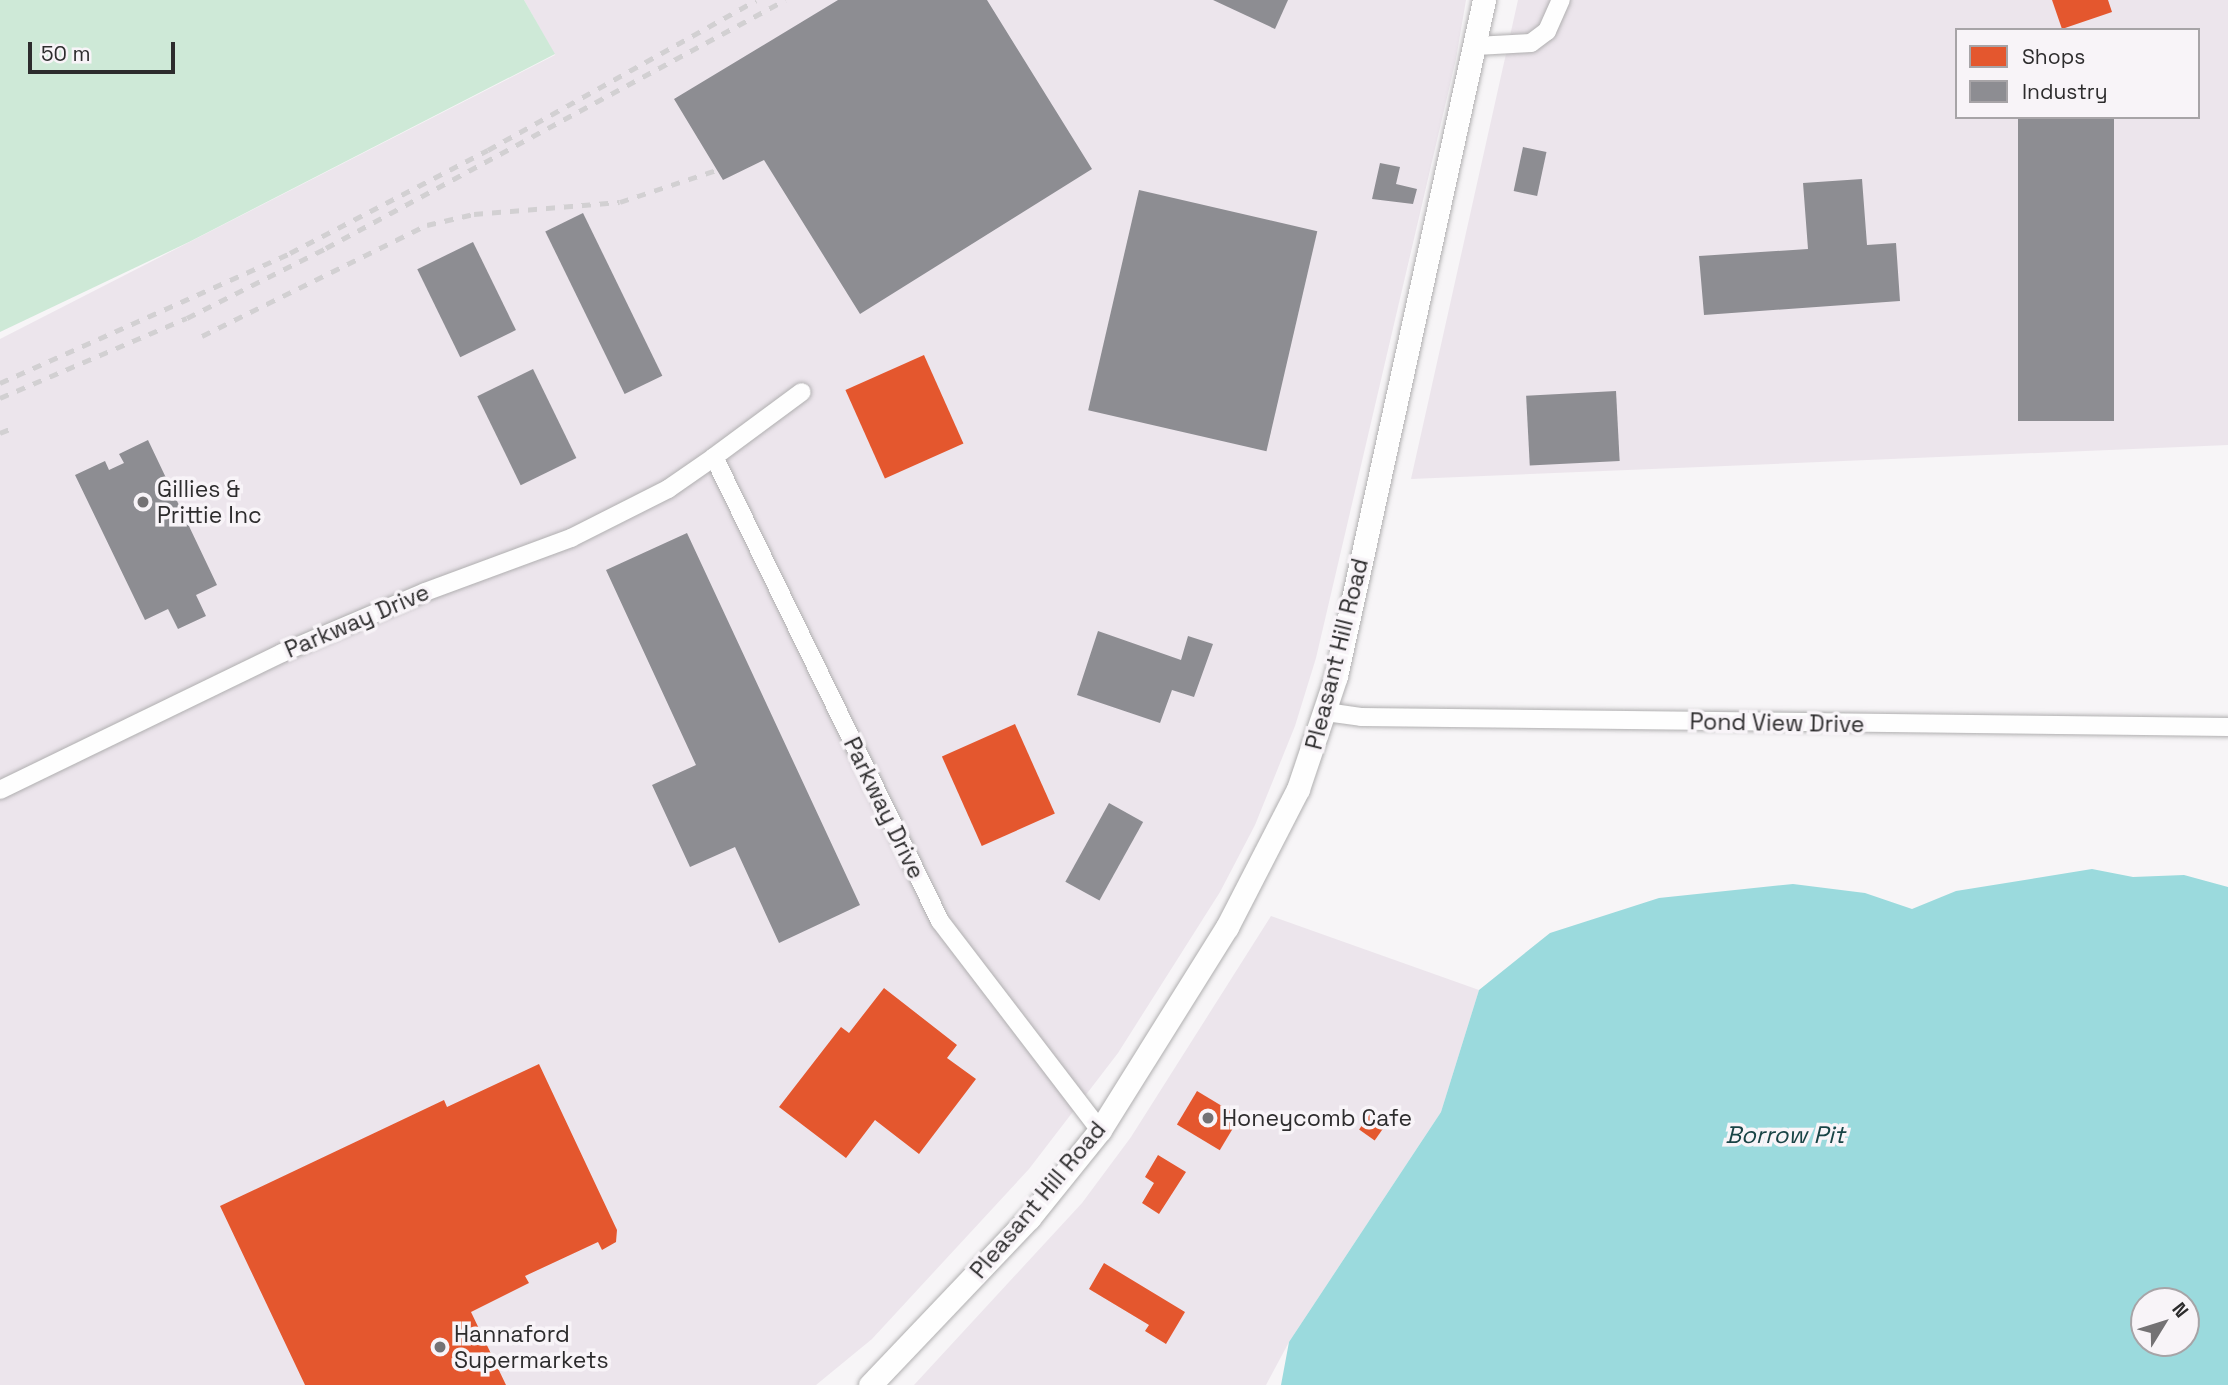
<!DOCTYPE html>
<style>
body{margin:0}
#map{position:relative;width:2228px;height:1385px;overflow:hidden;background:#f7f5f7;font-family:"Space Grotesk",sans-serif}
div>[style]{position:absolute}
.built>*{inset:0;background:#ece5ec}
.green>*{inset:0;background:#cee9d7}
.water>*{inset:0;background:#9bdadd}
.shops>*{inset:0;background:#e4572e;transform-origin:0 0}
.industry>*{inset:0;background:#8d8d92;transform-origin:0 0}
.roads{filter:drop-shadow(0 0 2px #b0afb0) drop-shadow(0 0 2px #b0afb0)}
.minor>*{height:18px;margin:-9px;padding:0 9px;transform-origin:9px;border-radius:9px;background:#fefefe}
.tertiary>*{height:23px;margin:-11.5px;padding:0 11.5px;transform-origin:11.5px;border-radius:11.5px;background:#fefefe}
.rail>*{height:5px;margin-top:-2.5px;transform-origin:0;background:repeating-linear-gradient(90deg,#d2d0d2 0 9px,transparent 0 18px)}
.dots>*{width:19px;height:19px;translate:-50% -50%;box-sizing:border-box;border:4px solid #f8f4f8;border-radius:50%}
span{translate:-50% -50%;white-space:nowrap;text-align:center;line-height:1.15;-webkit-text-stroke:7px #f8f4f8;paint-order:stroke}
.poi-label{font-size:23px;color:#2d2c2d}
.left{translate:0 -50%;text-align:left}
.street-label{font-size:23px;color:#2d2c2d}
.water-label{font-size:24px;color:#194446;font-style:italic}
.legend{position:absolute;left:1955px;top:28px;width:245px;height:91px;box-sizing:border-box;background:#f8f4f8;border:2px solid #a7a4a7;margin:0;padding:9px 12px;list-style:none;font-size:21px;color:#2d2c2d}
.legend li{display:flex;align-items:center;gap:14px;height:35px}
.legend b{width:35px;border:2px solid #a7a4a7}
.north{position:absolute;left:2130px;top:1287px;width:70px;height:70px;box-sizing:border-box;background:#f8f4f8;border:2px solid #a7a4a7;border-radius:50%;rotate:52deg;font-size:19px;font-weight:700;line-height:28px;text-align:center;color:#2d2c2d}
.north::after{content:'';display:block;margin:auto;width:24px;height:32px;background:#747274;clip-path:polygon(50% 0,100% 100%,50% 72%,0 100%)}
.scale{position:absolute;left:28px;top:42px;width:147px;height:32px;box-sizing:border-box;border:4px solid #2d2c2d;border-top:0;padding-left:9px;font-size:21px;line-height:24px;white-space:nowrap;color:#2d2c2d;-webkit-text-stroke:5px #f8f4f8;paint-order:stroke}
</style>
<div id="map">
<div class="built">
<div style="clip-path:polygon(524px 0,1466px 0,1456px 59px,1316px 658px,1295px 726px,1255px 825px,1220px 892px,1118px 1053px,1029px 1169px,872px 1339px,816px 1385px,0 1385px,0 339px,555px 55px)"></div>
<div style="clip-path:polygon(evenodd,1518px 0,2228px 0,2228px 445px,1411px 479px,1518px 0,1957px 30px,2198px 30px,2198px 117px,1957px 117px,1957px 30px)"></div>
<div style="clip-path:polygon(1271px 916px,1479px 990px,1441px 1112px,1289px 1342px,1266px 1385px,914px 1385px,1082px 1203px,1131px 1137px)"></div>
</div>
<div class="green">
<div style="clip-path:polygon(0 0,524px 0,555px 54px,189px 242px,0 332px)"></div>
</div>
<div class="water">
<div style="clip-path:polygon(evenodd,2092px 869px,2133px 877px,2184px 875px,2228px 887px,2228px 1385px,1281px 1385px,1289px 1342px,1441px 1112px,1479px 990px,1550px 933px,1659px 898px,1793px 884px,1865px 893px,1912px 909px,1956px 891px,2092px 869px,2144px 1301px,2186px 1301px,2186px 1343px,2144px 1343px,2144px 1301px)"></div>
</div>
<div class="shops">
<div style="clip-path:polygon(2052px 0,2108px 0,2112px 12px,2062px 29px)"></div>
<div style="left:924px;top:355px;width:97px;height:86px;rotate:66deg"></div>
<div style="left:1015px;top:724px;width:98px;height:80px;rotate:66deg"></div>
<div style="clip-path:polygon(884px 988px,957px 1045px,947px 1058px,976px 1079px,919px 1154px,875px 1120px,846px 1158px,779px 1107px,841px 1027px,849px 1033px)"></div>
<div style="clip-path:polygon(539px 1064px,617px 1230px,616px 1242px,602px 1250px,598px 1242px,525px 1276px,529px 1283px,471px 1312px,506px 1385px,305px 1385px,220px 1206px,444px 1100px,447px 1107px)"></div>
<div style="left:1197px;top:1091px;width:50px;height:39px;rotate:31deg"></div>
<div style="left:1370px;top:1114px;width:19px;height:19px;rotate:35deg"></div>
<div style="clip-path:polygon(1158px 1155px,1186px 1172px,1159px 1214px,1142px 1203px,1154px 1183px,1145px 1177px)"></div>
<div style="clip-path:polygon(1104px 1263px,1185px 1312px,1166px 1344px,1145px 1331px,1149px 1325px,1089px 1289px)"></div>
</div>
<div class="industry">
<div style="clip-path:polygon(838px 0,987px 0,1092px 169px,860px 314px,764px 160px,723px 180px,674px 99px)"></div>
<div style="clip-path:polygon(1213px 0,1288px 0,1275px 29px)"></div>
<div style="left:2018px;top:117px;width:96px;height:304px"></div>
<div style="left:1523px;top:147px;width:24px;height:45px;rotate:12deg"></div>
<div style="clip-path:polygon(1380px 163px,1400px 167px,1396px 184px,1417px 189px,1413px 204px,1372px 199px)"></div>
<div style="clip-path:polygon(1862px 179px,1867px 245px,1896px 243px,1900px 301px,1704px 315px,1699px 256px,1808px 249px,1803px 183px)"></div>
<div style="left:1139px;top:190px;width:183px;height:226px;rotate:13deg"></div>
<div style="left:583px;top:213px;width:181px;height:42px;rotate:64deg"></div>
<div style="left:473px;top:242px;width:98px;height:62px;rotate:64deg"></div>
<div style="left:533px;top:369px;width:99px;height:62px;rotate:64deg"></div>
<div style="left:1616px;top:391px;width:70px;height:90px;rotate:87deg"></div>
<div style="clip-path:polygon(148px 440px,217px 585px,196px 595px,206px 616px,178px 629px,168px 609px,145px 620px,75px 475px,105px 461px,109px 470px,124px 463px,119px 454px)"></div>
<div style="clip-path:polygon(687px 533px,860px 905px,779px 943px,735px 847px,690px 867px,652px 785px,696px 765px,606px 570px)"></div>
<div style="clip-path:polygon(1098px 631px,1181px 660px,1188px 636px,1213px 644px,1194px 697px,1172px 690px,1160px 723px,1077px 695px)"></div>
<div style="left:1109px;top:803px;width:39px;height:90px;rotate:29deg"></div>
</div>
<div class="roads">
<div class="minor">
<div style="left:1476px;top:46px;width:55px;rotate:-3.1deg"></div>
<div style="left:1531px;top:43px;width:20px;rotate:-37deg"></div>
<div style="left:1547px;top:31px;width:34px;rotate:-66deg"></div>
<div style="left:714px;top:457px;width:109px;rotate:-36.5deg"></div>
<div style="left:1326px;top:712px;width:35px;rotate:8deg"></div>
<div style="left:1361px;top:717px;width:867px;rotate:0.66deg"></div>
<div style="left:0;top:790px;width:314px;rotate:-25.9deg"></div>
<div style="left:282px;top:653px;width:155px;rotate:-23.1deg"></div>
<div style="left:425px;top:592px;width:156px;rotate:-20.3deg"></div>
<div style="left:571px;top:538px;width:109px;rotate:-26.8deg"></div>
<div style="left:668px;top:489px;width:56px;rotate:-34.8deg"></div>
<div style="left:714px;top:457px;width:516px;rotate:64.03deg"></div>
<div style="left:940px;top:921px;width:263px;rotate:52.6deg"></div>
</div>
<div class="tertiary">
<div style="left:870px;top:1385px;width:231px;rotate:-46.4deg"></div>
<div style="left:1029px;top:1218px;width:113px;rotate:-51.1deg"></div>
<div style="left:1100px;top:1130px;width:239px;rotate:-58deg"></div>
<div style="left:1227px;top:927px;width:155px;rotate:-62.8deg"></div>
<div style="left:1298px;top:789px;width:119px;rotate:-71.4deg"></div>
<div style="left:1336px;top:676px;width:692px;rotate:-77.65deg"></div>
</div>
</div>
<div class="rail">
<div style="left:202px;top:336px;width:251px;rotate:-26.3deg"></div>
<div style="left:427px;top:225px;width:48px;rotate:-13.2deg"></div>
<div style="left:474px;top:214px;width:146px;rotate:-4.7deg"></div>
<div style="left:620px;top:202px;width:102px;rotate:-18.3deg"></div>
<div style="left:0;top:383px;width:318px;rotate:-24.1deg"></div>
<div style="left:290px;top:253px;width:223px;rotate:-27.5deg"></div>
<div style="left:488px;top:150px;width:307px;rotate:-29.2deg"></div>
<div style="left:0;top:398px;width:203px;rotate:-23.2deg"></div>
<div style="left:187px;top:318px;width:156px;rotate:-26.7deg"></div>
<div style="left:326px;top:248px;width:522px;rotate:-28.38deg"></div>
<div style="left:0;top:433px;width:11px;rotate:-22deg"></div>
</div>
<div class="dots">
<div style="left:143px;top:502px;background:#747274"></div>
<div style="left:1208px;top:1118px;background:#747274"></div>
<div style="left:440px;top:1347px;background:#747274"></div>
</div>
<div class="poi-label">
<span class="left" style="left:157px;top:502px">Gillies &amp;<br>Prittie Inc</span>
<span class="left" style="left:1222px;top:1118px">Honeycomb Cafe</span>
<span class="left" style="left:454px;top:1347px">Hannaford<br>Supermarkets</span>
</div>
<div class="street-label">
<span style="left:357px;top:621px;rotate:-23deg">Parkway Drive</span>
<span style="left:1337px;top:654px;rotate:-76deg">Pleasant Hill Road</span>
<span style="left:1777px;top:723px;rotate:1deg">Pond View Drive</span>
<span style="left:884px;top:808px;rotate:64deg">Parkway Drive</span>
<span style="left:1038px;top:1200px;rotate:-50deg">Pleasant Hill Road</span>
</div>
<div class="water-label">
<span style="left:1785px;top:1135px">Borrow Pit</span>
</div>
<ul class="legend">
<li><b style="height:19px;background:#e4572e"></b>Shops</li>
<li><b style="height:19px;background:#8d8d92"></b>Industry</li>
</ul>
<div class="north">N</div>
<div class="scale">50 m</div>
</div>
